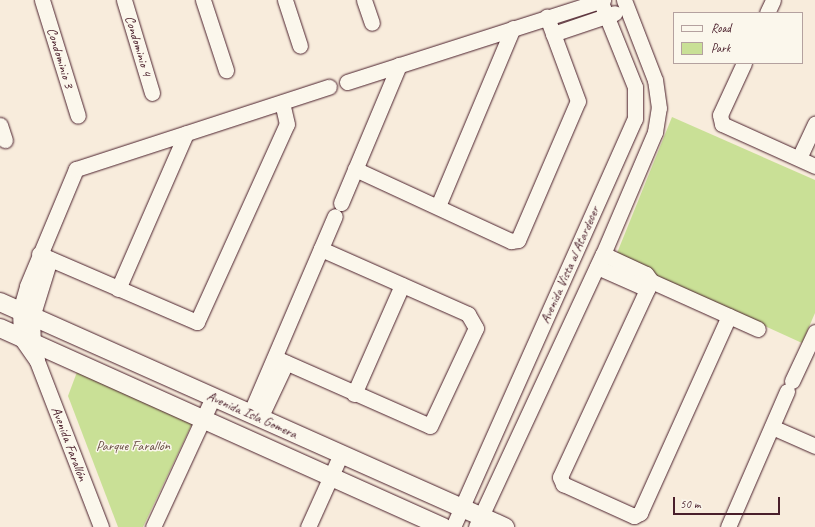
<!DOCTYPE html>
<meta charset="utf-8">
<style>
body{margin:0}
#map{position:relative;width:815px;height:527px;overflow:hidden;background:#f8ecdc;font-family:Caveat,sans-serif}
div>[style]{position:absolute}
.green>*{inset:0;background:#c9e096}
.roads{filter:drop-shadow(0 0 1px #4a1f2b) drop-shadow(0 0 1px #4a1f2b)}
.minor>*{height:15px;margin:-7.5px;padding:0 7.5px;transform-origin:7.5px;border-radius:7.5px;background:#fbf7ec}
.tertiary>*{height:18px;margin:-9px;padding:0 9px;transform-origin:9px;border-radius:9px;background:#fbf7ec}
span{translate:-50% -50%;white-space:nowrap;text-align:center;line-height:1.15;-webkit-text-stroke:3px #fbf7ec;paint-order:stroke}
.street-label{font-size:14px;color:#4a1f2b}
.park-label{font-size:14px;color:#6a4f46}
.legend{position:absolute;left:673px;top:12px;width:130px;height:52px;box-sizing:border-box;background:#fbf7ec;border:1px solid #b4a19f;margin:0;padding:5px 7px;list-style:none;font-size:12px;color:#4a1f2b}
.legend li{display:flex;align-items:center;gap:8px;height:20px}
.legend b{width:20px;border:1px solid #b4a19f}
.scale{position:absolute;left:673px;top:497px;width:107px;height:18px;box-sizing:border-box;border:2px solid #4a1f2b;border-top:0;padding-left:5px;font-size:12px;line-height:14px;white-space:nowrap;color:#4a1f2b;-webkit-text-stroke:3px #fbf7ec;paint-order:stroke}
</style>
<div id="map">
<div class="green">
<div style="clip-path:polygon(672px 117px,815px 180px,815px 313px,802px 343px,615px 258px)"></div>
<div style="clip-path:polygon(77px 372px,192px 424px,143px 527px,118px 527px,68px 396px)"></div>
</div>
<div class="roads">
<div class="minor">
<div style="left:42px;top:0;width:121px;rotate:72.8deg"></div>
<div style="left:124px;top:0;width:97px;rotate:73.2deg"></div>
<div style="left:203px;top:0;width:74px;rotate:71.8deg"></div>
<div style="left:285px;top:0;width:48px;rotate:71.9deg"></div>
<div style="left:364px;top:0;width:24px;rotate:71deg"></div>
<div style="left:767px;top:13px;width:14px;rotate:-65deg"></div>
<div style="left:553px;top:34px;width:65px;rotate:-18.7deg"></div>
<div style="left:744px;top:63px;width:57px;rotate:114.8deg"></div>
<div style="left:720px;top:115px;width:9px;rotate:77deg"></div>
<div style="left:722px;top:124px;width:102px;rotate:24.3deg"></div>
<div style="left:347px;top:82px;width:269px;rotate:-17.8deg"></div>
<div style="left:0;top:125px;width:16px;rotate:72deg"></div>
<div style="left:799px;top:158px;width:38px;rotate:-65deg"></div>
<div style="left:355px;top:169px;width:172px;rotate:24.8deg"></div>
<div style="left:511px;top:241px;width:7px;rotate:-8deg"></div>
<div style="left:518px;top:240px;width:151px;rotate:-66.7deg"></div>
<div style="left:578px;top:101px;width:90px;rotate:-110.3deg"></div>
<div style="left:341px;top:203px;width:150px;rotate:-67.2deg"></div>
<div style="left:438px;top:206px;width:193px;rotate:-67.2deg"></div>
<div style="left:39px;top:254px;width:172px;rotate:23.3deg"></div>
<div style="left:197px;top:322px;width:217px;rotate:-65.6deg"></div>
<div style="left:287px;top:124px;width:22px;rotate:-103deg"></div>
<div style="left:603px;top:254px;width:47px;rotate:24.9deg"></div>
<div style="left:646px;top:274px;width:9px;rotate:54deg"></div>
<div style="left:651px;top:281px;width:117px;rotate:24.2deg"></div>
<div style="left:50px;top:259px;width:61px;rotate:107.2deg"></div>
<div style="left:32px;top:317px;width:26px;rotate:88deg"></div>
<div style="left:33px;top:343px;width:18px;rotate:77deg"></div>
<div style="left:37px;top:361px;width:178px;rotate:68.9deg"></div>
<div style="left:597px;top:267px;width:55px;rotate:23.7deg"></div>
<div style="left:651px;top:281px;width:216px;rotate:114.9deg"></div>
<div style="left:560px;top:477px;width:8px;rotate:67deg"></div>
<div style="left:563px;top:484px;width:78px;rotate:24.3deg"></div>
<div style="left:634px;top:516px;width:7px;rotate:-27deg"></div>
<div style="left:640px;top:513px;width:216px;rotate:-65.7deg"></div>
<div style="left:118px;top:289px;width:170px;rotate:-66.4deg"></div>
<div style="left:276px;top:358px;width:168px;rotate:23.8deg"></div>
<div style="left:430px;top:426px;width:108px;rotate:-64.9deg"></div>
<div style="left:476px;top:328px;width:16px;rotate:-120deg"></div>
<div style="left:468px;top:314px;width:161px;rotate:-156.1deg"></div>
<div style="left:37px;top:361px;width:28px;rotate:-125deg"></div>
<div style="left:21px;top:338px;width:27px;rotate:-92deg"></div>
<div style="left:20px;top:311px;width:26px;rotate:-74deg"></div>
<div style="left:27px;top:286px;width:127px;rotate:-67.3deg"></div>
<div style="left:76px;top:169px;width:266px;rotate:-18deg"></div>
<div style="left:792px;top:381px;width:54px;rotate:-64.9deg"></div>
<div style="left:354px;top:394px;width:119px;rotate:-66.2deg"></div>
<div style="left:250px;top:414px;width:215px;rotate:-66.8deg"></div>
<div style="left:260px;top:418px;width:61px;rotate:-64.7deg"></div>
<div style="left:772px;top:427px;width:47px;rotate:23.8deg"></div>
<div style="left:153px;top:527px;width:143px;rotate:-65.2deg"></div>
<div style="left:308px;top:527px;width:80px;rotate:-65.7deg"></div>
<div style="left:453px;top:527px;width:447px;rotate:-66deg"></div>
<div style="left:635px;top:119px;width:32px;rotate:-90deg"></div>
<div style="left:635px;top:87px;width:94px;rotate:-111.9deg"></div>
<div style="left:476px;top:527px;width:301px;rotate:-65.1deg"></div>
<div style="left:603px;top:254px;width:133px;rotate:-66.9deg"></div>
<div style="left:655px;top:132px;width:24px;rotate:-81deg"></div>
<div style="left:659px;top:108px;width:28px;rotate:-98deg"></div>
<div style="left:655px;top:80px;width:86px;rotate:-111.2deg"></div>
<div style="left:728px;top:527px;width:148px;rotate:-66.5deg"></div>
</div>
<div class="tertiary">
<div style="left:0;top:302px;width:553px;rotate:24.02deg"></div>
<div style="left:0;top:328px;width:486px;rotate:24.2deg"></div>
</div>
</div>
<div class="street-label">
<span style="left:138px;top:46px;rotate:73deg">Condominio 4</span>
<span style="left:60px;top:58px;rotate:73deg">Condominio 3</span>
<span style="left:570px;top:265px;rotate:-66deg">Avenida Vista al Atardecer</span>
<span style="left:252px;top:415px;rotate:24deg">Avenida Isla Gomera</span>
<span style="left:69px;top:444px;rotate:69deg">Avenida Farallón</span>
</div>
<div class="park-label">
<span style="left:133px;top:446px">Parque Farallón</span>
</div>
<ul class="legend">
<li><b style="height:5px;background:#fbf7ec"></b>Road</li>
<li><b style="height:11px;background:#c9e096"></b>Park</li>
</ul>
<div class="scale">50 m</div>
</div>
